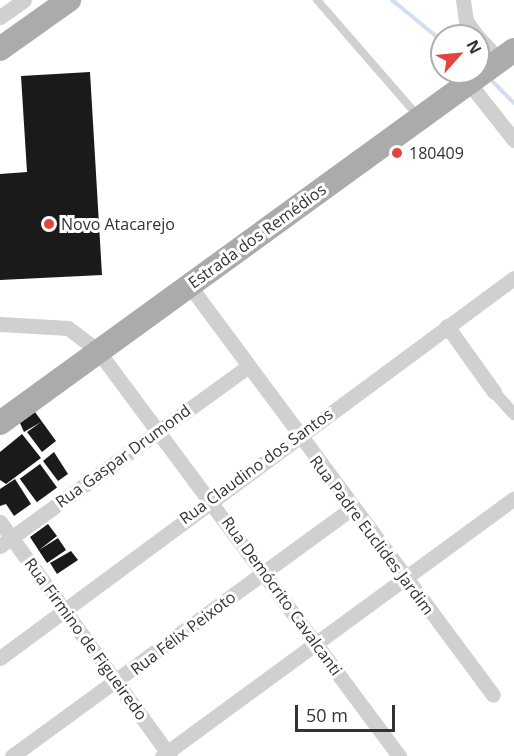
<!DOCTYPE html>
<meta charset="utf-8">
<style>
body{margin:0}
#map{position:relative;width:514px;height:756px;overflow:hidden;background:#fff;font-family:"Open Sans",sans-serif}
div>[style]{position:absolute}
.stream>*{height:4px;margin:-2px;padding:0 2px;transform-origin:2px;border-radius:2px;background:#d0deed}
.building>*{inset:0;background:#1a1a1a;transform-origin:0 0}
.service>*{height:8px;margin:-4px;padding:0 4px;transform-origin:4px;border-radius:4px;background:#d0d0d0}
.pedestrian>*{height:12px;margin:-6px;padding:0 6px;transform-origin:6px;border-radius:6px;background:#d0d0d0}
.minor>*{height:15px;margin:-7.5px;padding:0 7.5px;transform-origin:7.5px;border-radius:7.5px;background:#d0d0d0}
.primary>*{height:24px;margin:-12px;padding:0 12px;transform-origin:12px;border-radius:12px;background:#ababab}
.dots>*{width:16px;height:16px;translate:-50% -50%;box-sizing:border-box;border:3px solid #fff;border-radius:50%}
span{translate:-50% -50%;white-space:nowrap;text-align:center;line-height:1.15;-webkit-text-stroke:6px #fff;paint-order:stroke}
.poi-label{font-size:16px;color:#333}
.left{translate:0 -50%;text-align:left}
.street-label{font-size:16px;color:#333}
.north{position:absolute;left:430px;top:24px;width:60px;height:60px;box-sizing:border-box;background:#fff;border:2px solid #adadad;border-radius:50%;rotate:63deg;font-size:16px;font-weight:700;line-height:24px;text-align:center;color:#333}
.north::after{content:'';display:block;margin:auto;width:21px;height:27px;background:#e2453d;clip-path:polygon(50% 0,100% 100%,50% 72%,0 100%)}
.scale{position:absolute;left:295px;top:705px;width:100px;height:27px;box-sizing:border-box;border:3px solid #333;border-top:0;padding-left:8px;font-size:18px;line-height:21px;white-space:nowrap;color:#333;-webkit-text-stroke:4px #fff;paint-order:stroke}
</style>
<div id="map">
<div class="stream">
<div style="left:392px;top:0;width:65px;rotate:39.4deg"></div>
<div style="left:489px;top:78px;width:35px;rotate:45deg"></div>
</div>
<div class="building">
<div style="clip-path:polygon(90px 72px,102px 275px,0 280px,0 174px,27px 172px,21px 76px)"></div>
<div style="clip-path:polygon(35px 412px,56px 441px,42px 452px,27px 432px,41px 422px,24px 432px,20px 423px)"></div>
<div style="clip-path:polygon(22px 434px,41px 458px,6px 484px,0 480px,0 452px)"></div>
<div style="clip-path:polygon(54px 452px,68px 474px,58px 481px,43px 461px)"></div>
<div style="left:40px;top:464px;width:29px;height:25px;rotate:54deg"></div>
<div style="clip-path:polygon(15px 479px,31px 504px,14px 516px,6px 504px,0 506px,0 489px)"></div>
<div style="clip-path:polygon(48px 524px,57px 536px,39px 550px,58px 538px,66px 550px,47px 563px,30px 537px)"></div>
<div style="clip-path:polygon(71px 551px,78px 560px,57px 574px,50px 563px)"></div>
</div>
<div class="service">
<div style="left:317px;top:0;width:154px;rotate:49deg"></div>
</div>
<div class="pedestrian">
<div style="left:494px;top:392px;width:30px;rotate:48deg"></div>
</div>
<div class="minor">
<div style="left:463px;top:0;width:21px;rotate:82deg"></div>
<div style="left:466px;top:21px;width:19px;rotate:54deg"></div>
<div style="left:0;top:17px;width:29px;rotate:-35deg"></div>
<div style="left:478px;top:37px;width:33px;rotate:47deg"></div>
<div style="left:469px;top:83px;width:73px;rotate:51.7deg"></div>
<div style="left:189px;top:285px;width:510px;rotate:53.44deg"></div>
<div style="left:0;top:324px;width:68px;rotate:3.4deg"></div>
<div style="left:68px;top:328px;width:38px;rotate:37deg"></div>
<div style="left:98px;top:351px;width:505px;rotate:53.38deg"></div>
<div style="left:447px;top:326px;width:81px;rotate:54.5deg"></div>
<div style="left:0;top:522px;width:289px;rotate:54deg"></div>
<div style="left:0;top:546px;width:304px;rotate:-35.9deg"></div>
<div style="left:0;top:658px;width:639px;rotate:-36.48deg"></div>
<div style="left:12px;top:756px;width:421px;rotate:-36.1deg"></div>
<div style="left:162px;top:756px;width:436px;rotate:-36.2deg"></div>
</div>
<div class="primary">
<div style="left:0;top:49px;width:85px;rotate:-35.4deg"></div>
<div style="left:0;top:423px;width:635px;rotate:-35.97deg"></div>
</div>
<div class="dots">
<div style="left:397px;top:153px;background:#e2453d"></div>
<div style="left:49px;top:224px;background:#e2453d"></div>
</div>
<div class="poi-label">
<span class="left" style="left:409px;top:153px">180409</span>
<span class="left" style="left:61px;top:224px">Novo Atacarejo</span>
</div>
<div class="street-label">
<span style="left:257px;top:236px;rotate:-36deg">Estrada dos Remédios</span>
<span style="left:123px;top:456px;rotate:-36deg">Rua Gaspar Drumond</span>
<span style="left:256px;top:466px;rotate:-36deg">Rua Claudino dos Santos</span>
<span style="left:372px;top:535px;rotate:53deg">Rua Padre Euclides Jardim</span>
<span style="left:282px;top:596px;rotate:54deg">Rua Demócrito Cavalcanti</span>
<span style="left:183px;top:633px;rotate:-37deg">Rua Félix Peixoto</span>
<span style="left:86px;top:639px;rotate:54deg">Rua Firmino de Figueiredo</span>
</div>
<div class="north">N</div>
<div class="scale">50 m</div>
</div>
